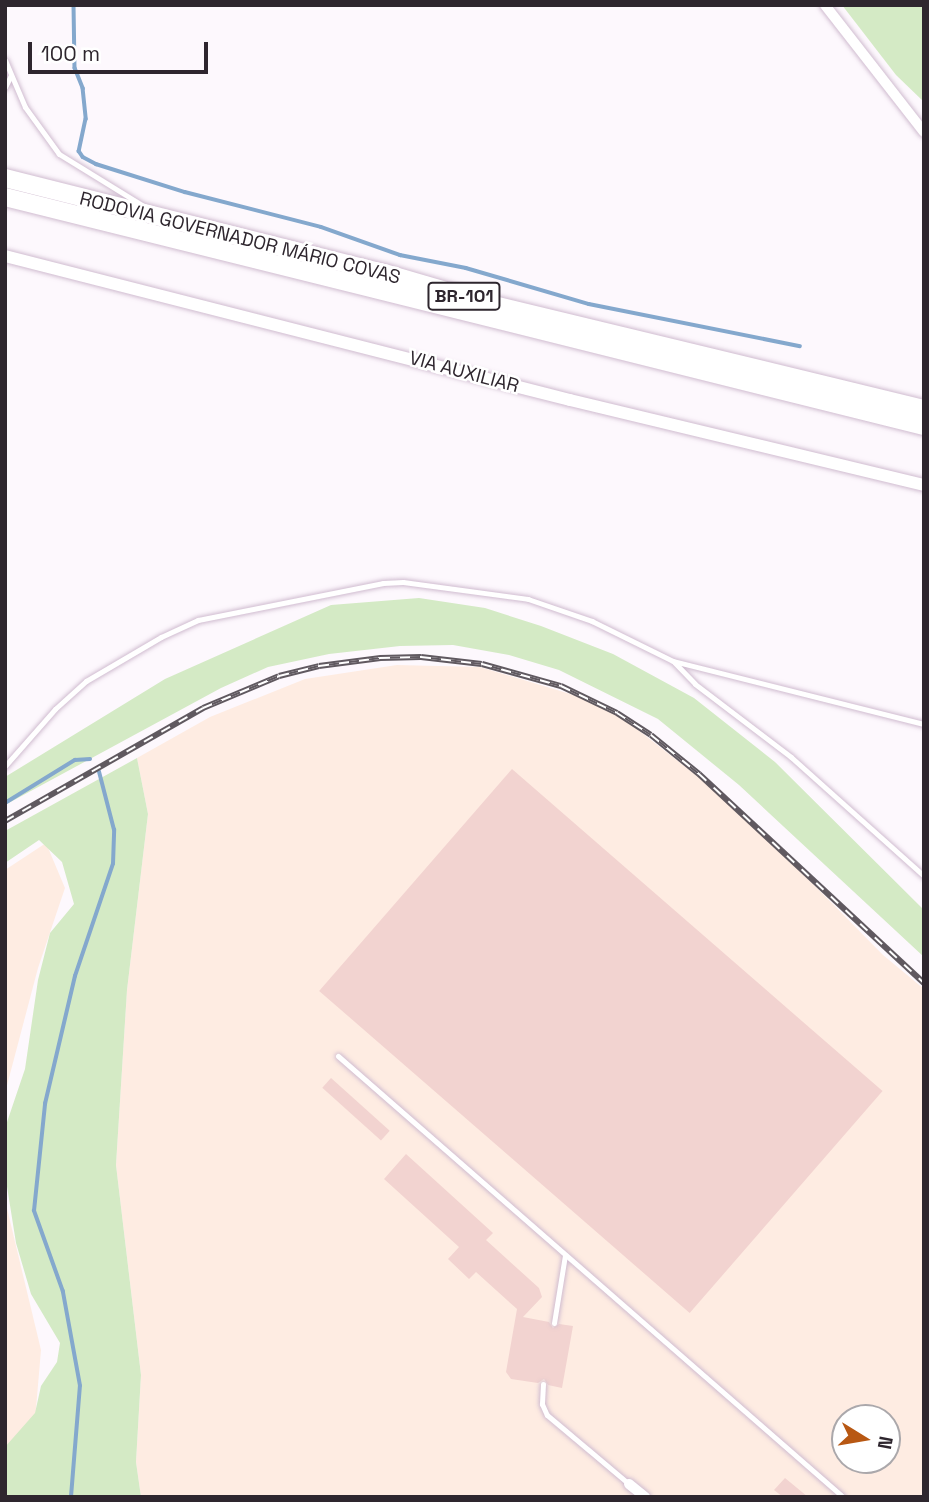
<!DOCTYPE html>
<meta charset="utf-8">
<style>
body{margin:0}
#map{position:relative;width:929px;height:1502px;overflow:hidden;background:#fdf8fd;font-family:"Space Grotesk",sans-serif}
div>[style]{position:absolute}
.industrial>*{inset:0;background:#feece2}
.green>*{inset:0;background:#d4eac5}
.stream>*{height:3.5px;margin:-1.75px;padding:0 1.75px;transform-origin:1.75px;border-radius:1.75px;background:#84a8cd}
.building>*{inset:0;background:#f2d3d0;transform-origin:0 0}
.roads{filter:drop-shadow(0 0 2px #d0bcd0) drop-shadow(0 0 2px #d0bcd0)}
.service>*{height:5px;margin:-2.5px;padding:0 2.5px;transform-origin:2.5px;border-radius:2.5px;background:#fff}
.minor>*{height:10px;margin:-5px;padding:0 5px;transform-origin:5px;border-radius:5px;background:#fff}
.tertiary>*{height:12px;margin:-6px;padding:0 6px;transform-origin:6px;border-radius:6px;background:#fff}
.motorway>*{height:18px;margin:-9px;padding:0 9px;transform-origin:9px;border-radius:9px;background:#fff}
.rail>*{height:6px;margin-top:-3px;transform-origin:0;background:repeating-linear-gradient(90deg,#fff 0 10px,#605960 0 20px);box-sizing:border-box;border-block:2px solid #605960}
span{translate:-50% -50%;white-space:nowrap;text-align:center;line-height:1.15;-webkit-text-stroke:5px #fff;paint-order:stroke}
.shield-label span{padding:2px 5px;background:#fff;border:2px solid;border-radius:5px;-webkit-text-stroke-width:0}
.shield-label{font-size:18px;color:#2e262e;font-weight:700}
.street-label{font-size:19px;color:#2e262e}
.frame{position:absolute;inset:0;border:7px solid #2e262e;pointer-events:none}
.north{position:absolute;left:831px;top:1404px;width:70px;height:70px;box-sizing:border-box;background:#fff;border:2px solid #aba8ab;border-radius:50%;rotate:101deg;font-size:19px;font-weight:700;line-height:28px;text-align:center;color:#2e262e}
.north::after{content:'';display:block;margin:auto;width:24px;height:32px;background:#b85813;clip-path:polygon(50% 0,100% 100%,50% 72%,0 100%)}
.scale{position:absolute;left:28px;top:42px;width:180px;height:32px;box-sizing:border-box;border:4px solid #2e262e;border-top:0;padding-left:9px;font-size:21px;line-height:24px;white-space:nowrap;color:#2e262e;-webkit-text-stroke:5px #fff;paint-order:stroke}
</style>
<div id="map">
<div class="industrial">
<div style="clip-path:polygon(evenodd,397px 665px,480px 667px,577px 696px,624px 719px,737px 807px,883px 955px,924px 989px,924px 1497px,141px 1497px,136px 1462px,141px 1375px,116px 1165px,127px 990px,148px 814px,137px 758px,210px 717px,305px 679px,397px 665px,845px 1418px,887px 1418px,887px 1460px,845px 1460px,845px 1418px)"></div>
<div style="clip-path:polygon(46px 843px,65px 888px,38px 968px,5px 1093px,5px 870px)"></div>
<div style="clip-path:polygon(5px 1200px,41px 1350px,35px 1420px,5px 1447px)"></div>
</div>
<div class="green">
<div style="clip-path:polygon(842px 5px,924px 5px,924px 102px,896px 75px)"></div>
<div style="clip-path:polygon(419px 598px,485px 608px,541px 626px,613px 654px,694px 698px,775px 762px,924px 910px,924px 957px,739px 785px,658px 719px,559px 670px,509px 655px,453px 645px,400px 646px,329px 654px,268px 667px,221px 688px,5px 805px,5px 777px,165px 679px,331px 605px)"></div>
<div style="clip-path:polygon(137px 758px,148px 814px,127px 990px,116px 1165px,141px 1375px,136px 1462px,141px 1497px,5px 1497px,5px 1447px,35px 1413px,41px 1386px,57px 1362px,60px 1343px,31px 1294px,16px 1243px,5px 1174px,5px 1128px,25px 1069px,38px 980px,50px 933px,74px 904px,62px 862px,39px 840px,5px 863px,5px 831px)"></div>
</div>
<div class="stream">
<div style="left:74px;top:5px;width:63px;rotate:89.1deg"></div>
<div style="left:75px;top:68px;width:22px;rotate:68deg"></div>
<div style="left:83px;top:88px;width:31px;rotate:84deg"></div>
<div style="left:86px;top:119px;width:33px;rotate:102deg"></div>
<div style="left:79px;top:151px;width:7px;rotate:56deg"></div>
<div style="left:83px;top:157px;width:15px;rotate:28deg"></div>
<div style="left:96px;top:164px;width:93px;rotate:17.5deg"></div>
<div style="left:185px;top:192px;width:140px;rotate:14.4deg"></div>
<div style="left:321px;top:227px;width:84px;rotate:19.5deg"></div>
<div style="left:400px;top:255px;width:67px;rotate:11.1deg"></div>
<div style="left:466px;top:268px;width:128px;rotate:16.3deg"></div>
<div style="left:589px;top:304px;width:215px;rotate:11.3deg"></div>
<div style="left:5px;top:803px;width:82px;rotate:-31.6deg"></div>
<div style="left:75px;top:760px;width:15px;rotate:-4deg"></div>
<div style="left:71px;top:1497px;width:111px;rotate:-85.4deg"></div>
<div style="left:80px;top:1386px;width:96px;rotate:-100.3deg"></div>
<div style="left:63px;top:1292px;width:86px;rotate:-109.7deg"></div>
<div style="left:34px;top:1211px;width:108px;rotate:-84.1deg"></div>
<div style="left:45px;top:1104px;width:131px;rotate:-76.8deg"></div>
<div style="left:75px;top:976px;width:118px;rotate:-71.3deg"></div>
<div style="left:113px;top:864px;width:34px;rotate:-88deg"></div>
<div style="left:114px;top:830px;width:60px;rotate:-104.5deg"></div>
</div>
<div class="building">
<div style="left:512px;top:769px;width:491px;height:294px;rotate:41deg"></div>
<div style="left:331px;top:1078px;width:79px;height:13px;rotate:42deg"></div>
<div style="clip-path:polygon(406px 1154px,493px 1233px,486px 1240px,539px 1288px,542px 1297px,523px 1317px,549px 1322px,553px 1328px,559px 1324px,573px 1326px,562px 1388px,548px 1385px,544px 1379px,538px 1383px,511px 1379px,506px 1372px,517px 1309px,476px 1272px,469px 1279px,448px 1259px,459px 1247px,384px 1179px)"></div>
<div style="clip-path:polygon(785px 1478px,808px 1497px,783px 1497px,774px 1490px)"></div>
</div>
<div class="roads">
<div class="service">
<div style="left:5px;top:60px;width:51px;rotate:66.9deg"></div>
<div style="left:25px;top:107px;width:58px;rotate:54.1deg"></div>
<div style="left:59px;top:154px;width:97px;rotate:31.6deg"></div>
<div style="left:5px;top:87px;width:13px;rotate:-63deg"></div>
<div style="left:674px;top:662px;width:30px;rotate:46deg"></div>
<div style="left:695px;top:684px;width:121px;rotate:37.2deg"></div>
<div style="left:791px;top:757px;width:178px;rotate:41.8deg"></div>
<div style="left:5px;top:766px;width:76px;rotate:-48.7deg"></div>
<div style="left:55px;top:709px;width:42px;rotate:-42.1deg"></div>
<div style="left:86px;top:681px;width:87px;rotate:-30.4deg"></div>
<div style="left:161px;top:637px;width:41px;rotate:-24.7deg"></div>
<div style="left:198px;top:620px;width:189px;rotate:-11.3deg"></div>
<div style="left:383px;top:583px;width:20px;rotate:-3deg"></div>
<div style="left:403px;top:582px;width:126px;rotate:7.7deg"></div>
<div style="left:528px;top:599px;width:68px;rotate:19deg"></div>
<div style="left:592px;top:621px;width:90px;rotate:26.3deg"></div>
<div style="left:673px;top:661px;width:259px;rotate:14.1deg"></div>
<div style="left:338px;top:1056px;width:670px;rotate:41.13deg"></div>
<div style="left:554px;top:1323px;width:69px;rotate:-80.8deg"></div>
<div style="left:543px;top:1384px;width:20px;rotate:93deg"></div>
<div style="left:542px;top:1404px;width:12px;rotate:66deg"></div>
<div style="left:547px;top:1415px;width:107px;rotate:40.1deg"></div>
</div>
<div class="minor">
<div style="left:825px;top:5px;width:161px;rotate:52.1deg"></div>
<div style="left:629px;top:1484px;width:21px;rotate:39deg"></div>
</div>
<div class="tertiary">
<div style="left:5px;top:256px;width:583px;rotate:14.3deg"></div>
<div style="left:570px;top:400px;width:364px;rotate:13.5deg"></div>
</div>
<div class="motorway">
<div style="left:5px;top:178px;width:391px;rotate:14.1deg"></div>
<div style="left:384px;top:273px;width:115px;rotate:16.2deg"></div>
<div style="left:494px;top:305px;width:442px;rotate:13.6deg"></div>
<div style="left:5px;top:197px;width:947px;rotate:13.99deg"></div>
</div>
</div>
<div class="rail">
<div style="left:5px;top:821px;width:228px;rotate:-29.7deg"></div>
<div style="left:203px;top:708px;width:82px;rotate:-22.8deg"></div>
<div style="left:279px;top:676px;width:41px;rotate:-14deg"></div>
<div style="left:319px;top:666px;width:62px;rotate:-7.5deg"></div>
<div style="left:380px;top:658px;width:41px;rotate:-1.4deg"></div>
<div style="left:421px;top:657px;width:61px;rotate:6.5deg"></div>
<div style="left:482px;top:664px;width:82px;rotate:15.6deg"></div>
<div style="left:561px;top:686px;width:62px;rotate:25.7deg"></div>
<div style="left:617px;top:713px;width:40px;rotate:32.9deg"></div>
<div style="left:651px;top:735px;width:62px;rotate:39.1deg"></div>
<div style="left:699px;top:774px;width:307px;rotate:42.9deg"></div>
</div>
<div class="shield-label">
<span style="left:464px;top:296px">BR-101</span>
</div>
<div class="street-label">
<span style="left:240px;top:238px;rotate:14deg">RODOVIA GOVERNADOR MÁRIO COVAS</span>
<span style="left:464px;top:372px;rotate:15deg">VIA AUXILIAR</span>
</div>
<div class="frame"></div>
<div class="north">N</div>
<div class="scale">100 m</div>
</div>
